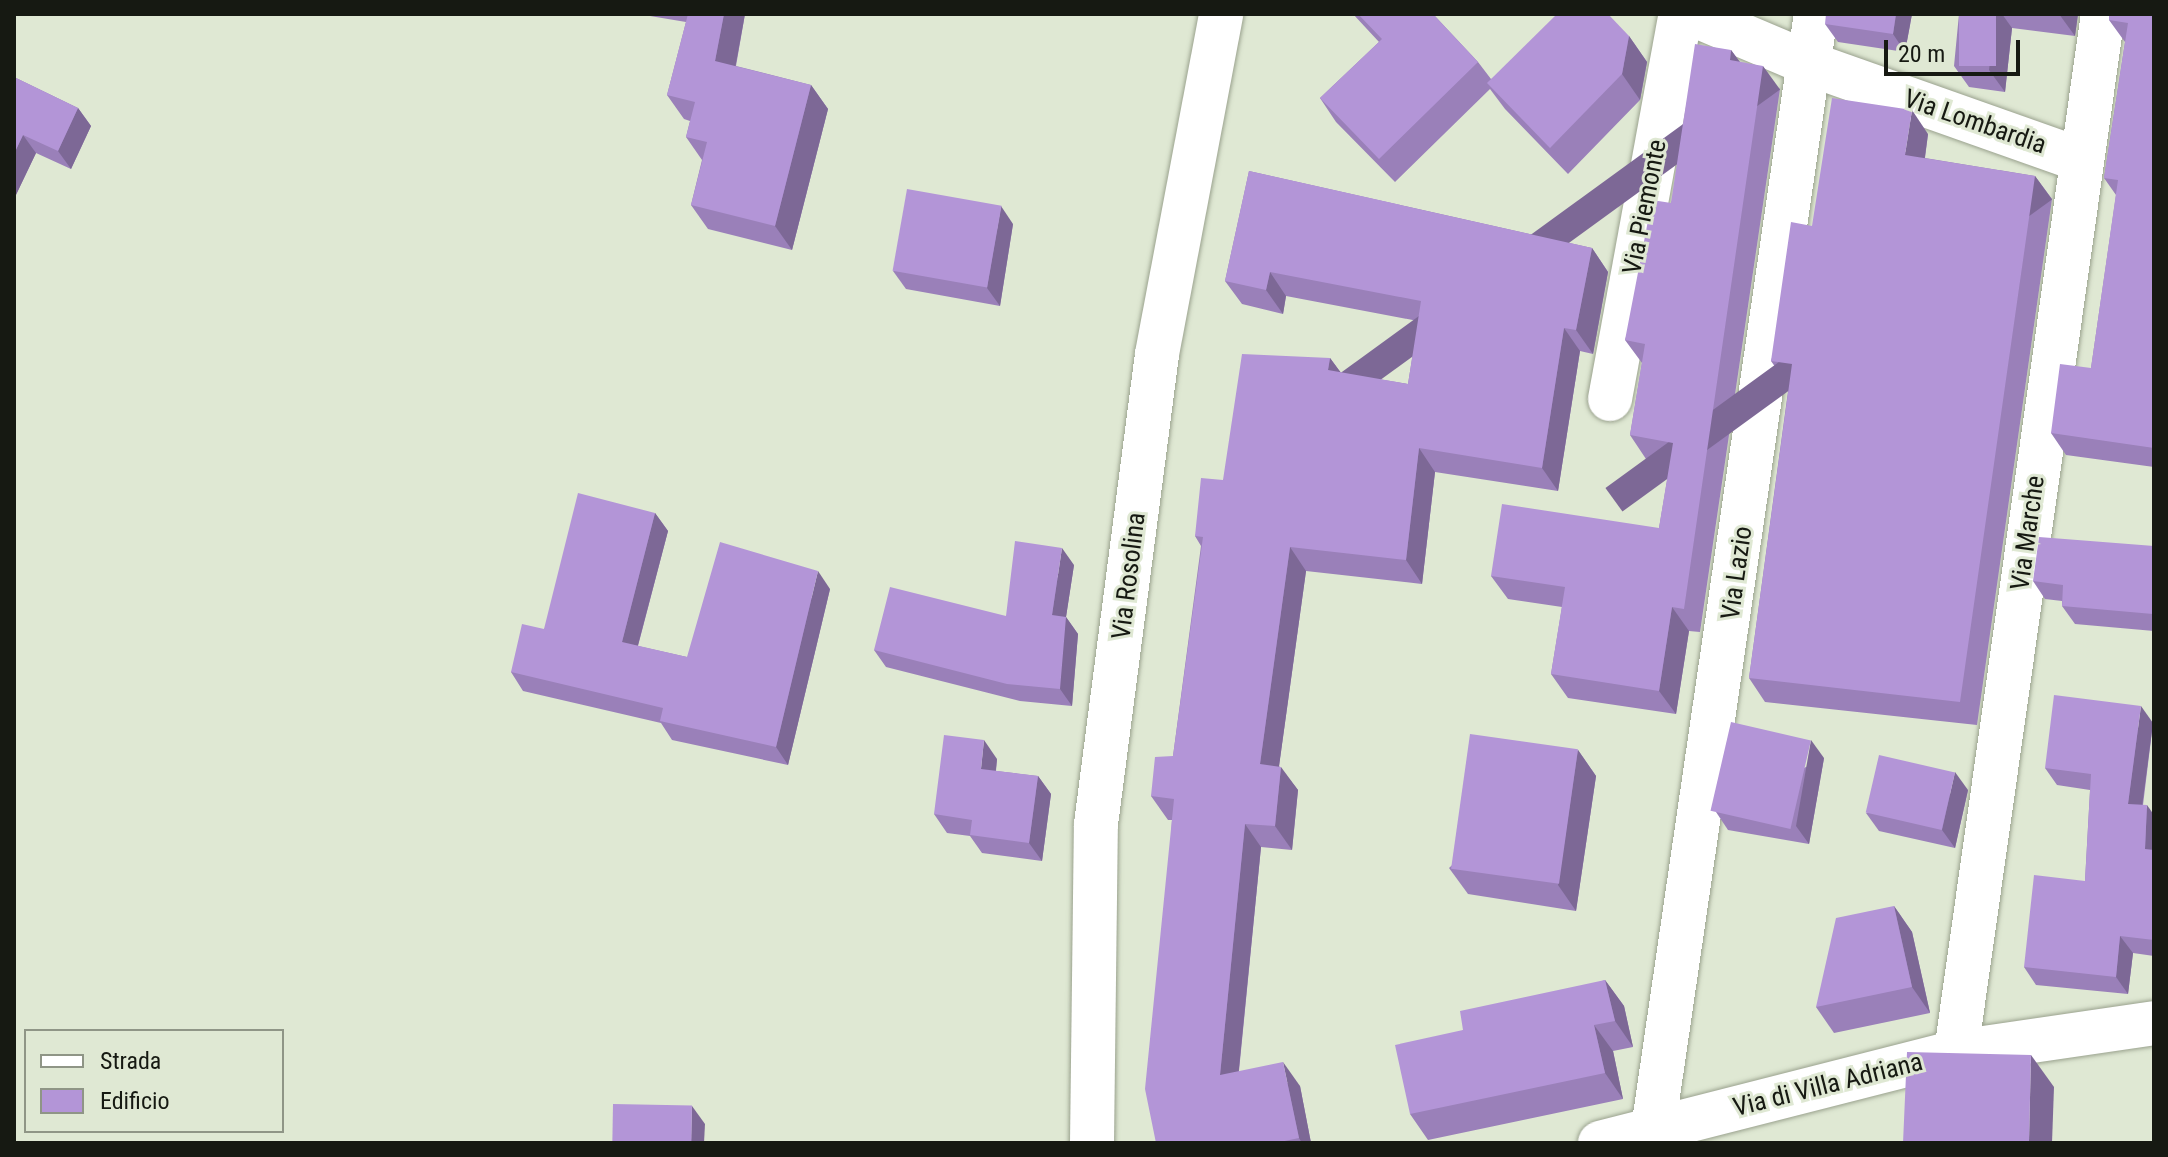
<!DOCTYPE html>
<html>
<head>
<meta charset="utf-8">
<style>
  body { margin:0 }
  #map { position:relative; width:2168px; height:1157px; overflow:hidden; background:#dfe8d3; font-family:"Roboto Condensed",sans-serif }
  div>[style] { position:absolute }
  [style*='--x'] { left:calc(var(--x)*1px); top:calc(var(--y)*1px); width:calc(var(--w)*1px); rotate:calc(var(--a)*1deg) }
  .roads { filter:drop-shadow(0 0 2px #9aa28e) drop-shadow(0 0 2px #9aa28e) }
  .minor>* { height:44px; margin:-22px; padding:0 22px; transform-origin:22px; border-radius:22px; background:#fff }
  .wall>* { inset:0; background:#9a80b9 }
  .shaded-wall>* { inset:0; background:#7d6896; transform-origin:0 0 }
  .building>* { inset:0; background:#b395d7; transform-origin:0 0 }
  span { translate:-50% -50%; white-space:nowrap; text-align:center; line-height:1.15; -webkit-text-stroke:6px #dfe8d3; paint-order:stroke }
  .street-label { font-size:26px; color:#161912 }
  .frame { position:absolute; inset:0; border:16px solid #161912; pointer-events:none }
  .legend { position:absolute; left:24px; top:1029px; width:260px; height:104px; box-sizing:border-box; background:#dfe8d3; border:2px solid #8f9586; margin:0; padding:10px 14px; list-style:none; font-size:24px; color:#161912 }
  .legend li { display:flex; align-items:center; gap:16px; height:40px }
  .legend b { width:40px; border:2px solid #8f9586 }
  .scale { position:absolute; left:1884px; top:40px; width:136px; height:36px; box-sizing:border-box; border:4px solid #161912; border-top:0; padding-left:10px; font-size:24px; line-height:28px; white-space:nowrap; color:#161912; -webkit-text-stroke:6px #dfe8d3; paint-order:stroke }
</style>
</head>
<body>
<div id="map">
  <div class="roads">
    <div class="minor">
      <i style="--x:1692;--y:14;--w:128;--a:23"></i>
      <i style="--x:1810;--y:64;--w:285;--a:19.5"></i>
      <i style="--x:1610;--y:399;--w:391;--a:-79.6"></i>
      <i style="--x:1956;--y:1052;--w:1048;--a:-81.94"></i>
      <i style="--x:1092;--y:1143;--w:319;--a:-89.3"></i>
      <i style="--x:1096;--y:824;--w:474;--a:-82.6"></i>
      <i style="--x:1157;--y:354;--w:346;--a:-79.3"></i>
      <i style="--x:1600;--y:1143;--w:367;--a:-14.3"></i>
      <i style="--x:1956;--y:1052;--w:200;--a:-8.3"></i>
      <i style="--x:1651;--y:1143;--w:1141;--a:-81.69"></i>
    </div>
  </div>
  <div class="wall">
    <i style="clip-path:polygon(649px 14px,745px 14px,736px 66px,811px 85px,828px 109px,792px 250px,708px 229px,691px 205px,702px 160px,686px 137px,690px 121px,684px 119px,667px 95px,686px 22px,650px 16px)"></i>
    <i style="clip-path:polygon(1353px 14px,1433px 14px,1478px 62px,1491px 79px,1629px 36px,1647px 62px,1640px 100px,1568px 174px,1505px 109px,1490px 89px,1395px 182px,1336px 122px,1320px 98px,1379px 42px)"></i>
    <i style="clip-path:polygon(1912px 14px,1905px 52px,1838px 42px,1825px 24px)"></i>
    <i style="clip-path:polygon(1959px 14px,2078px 14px,2075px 36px,2012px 28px,2005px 92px,1969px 87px,1954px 66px)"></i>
    <i style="clip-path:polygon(2154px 14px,2154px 467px,2066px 455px,2051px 433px,2091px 368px,2116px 195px,2104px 178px,2125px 42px,2109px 20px)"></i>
    <i style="clip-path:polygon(1731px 50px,1740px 62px,1780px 89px,1700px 632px,1689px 631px,1676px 714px,1568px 698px,1551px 674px,1562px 607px,1508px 599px,1491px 576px,1659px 528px,1670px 463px,1646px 459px,1630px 435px,1642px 363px,1625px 340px,1671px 203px)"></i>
    <i style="clip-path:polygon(14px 77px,78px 108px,91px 126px,71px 169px,36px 153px,14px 199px)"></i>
    <i style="clip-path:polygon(1928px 134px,1925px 158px,2035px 176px,2052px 199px,1977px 725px,1765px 702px,1749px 678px,1789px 384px,1787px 384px,1771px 361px,1812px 226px)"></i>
    <i style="clip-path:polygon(1249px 171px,1592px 248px,1608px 272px,1593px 354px,1580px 351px,1558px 491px,1435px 472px,1422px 584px,1306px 571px,1279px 766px,1298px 790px,1292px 850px,1261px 847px,1239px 1071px,1300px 1086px,1311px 1143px,1156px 1143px,1172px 820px,1168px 820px,1151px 796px,1173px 756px,1201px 546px,1195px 536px,1223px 480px,1330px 358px,1341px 373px,1408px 384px,1418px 321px,1286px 296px,1283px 314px,1242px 304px,1225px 281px)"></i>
    <i style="clip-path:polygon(1013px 224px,1000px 306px,906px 289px,893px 271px)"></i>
    <i style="clip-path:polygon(655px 513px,668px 531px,638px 646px,687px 657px,830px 589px,788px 765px,672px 740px,661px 723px,523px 691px,511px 672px,544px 629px)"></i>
    <i style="clip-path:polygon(2154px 546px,2154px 631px,2075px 624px,2062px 606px,2062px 601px,2045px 599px,2033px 581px)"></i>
    <i style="clip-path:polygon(1074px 565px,1066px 617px,1078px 634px,1072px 706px,1020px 701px,886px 667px,874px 650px,1006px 616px)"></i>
    <i style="clip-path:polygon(2153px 723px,2143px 805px,2154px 815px,2154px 956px,2133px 953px,2128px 994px,2036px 985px,2024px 967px,2085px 881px,2090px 790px,2057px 785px,2045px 768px)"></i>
    <i style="clip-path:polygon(1578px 750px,1596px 776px,1576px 911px,1468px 894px,1449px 868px)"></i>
    <i style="clip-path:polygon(1824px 758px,1809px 844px,1728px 830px,1716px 812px)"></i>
    <i style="clip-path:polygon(997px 759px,996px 771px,1038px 776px,1051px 794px,1042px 861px,982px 853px,970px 836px,947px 833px,934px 814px)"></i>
    <i style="clip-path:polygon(1968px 790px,1955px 848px,1879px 831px,1866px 813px)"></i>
    <i style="clip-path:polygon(1894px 906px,1912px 932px,1930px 1013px,1834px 1033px,1816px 1007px)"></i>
    <i style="clip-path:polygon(1605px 980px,1624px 1006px,1633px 1047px,1613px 1051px,1623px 1099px,1428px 1140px,1410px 1114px,1463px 1030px)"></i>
  </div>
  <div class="shaded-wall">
    <i style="clip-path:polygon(724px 14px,745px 14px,732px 85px,715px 61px)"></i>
    <i style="clip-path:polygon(1896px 14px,1912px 14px,1905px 52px,1893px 34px)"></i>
    <i style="clip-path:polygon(1996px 14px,2002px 14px,2012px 28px,2005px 92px,1989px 70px)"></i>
    <i style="clip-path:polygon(2059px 14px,2078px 14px,2075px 36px)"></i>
    <i style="clip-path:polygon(1629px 36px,1647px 62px,1640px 100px,1622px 74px)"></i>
    <i style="clip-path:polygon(1731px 50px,1748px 73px,1730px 60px)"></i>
    <i style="left:1763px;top:66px;width:29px;height:549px;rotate:54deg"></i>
    <i style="clip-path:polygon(811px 85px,828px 109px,792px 250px,775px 226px)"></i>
    <i style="clip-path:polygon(78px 108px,91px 126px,71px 169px,58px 151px)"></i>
    <i style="clip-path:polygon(1912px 110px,1928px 134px,1922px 178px,1905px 155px)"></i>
    <i style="clip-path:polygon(23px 135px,36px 153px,14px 199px,14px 154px)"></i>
    <i style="left:2035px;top:176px;width:29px;height:531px;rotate:54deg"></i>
    <i style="clip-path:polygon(1001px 206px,1013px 224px,1000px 306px,987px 288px)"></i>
    <i style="clip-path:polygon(1592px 248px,1608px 272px,1593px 354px,1576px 330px)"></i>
    <i style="clip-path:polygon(1270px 272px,1286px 296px,1283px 314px,1266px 290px)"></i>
    <i style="clip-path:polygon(1564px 328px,1580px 351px,1558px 491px,1542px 468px)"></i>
    <i style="clip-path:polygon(1330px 358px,1347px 381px,1328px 370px)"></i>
    <i style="clip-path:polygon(1419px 448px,1435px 472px,1422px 584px,1406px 560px)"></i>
    <i style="clip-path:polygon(655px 513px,668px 531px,634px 660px,622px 642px)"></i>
    <i style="clip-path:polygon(1290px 547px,1306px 571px,1276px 788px,1260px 764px)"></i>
    <i style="clip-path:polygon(1062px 548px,1074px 565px,1066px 617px,1078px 634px,1072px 706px,1060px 689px,1052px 615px)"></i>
    <i style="clip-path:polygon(818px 571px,830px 589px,788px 765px,776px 747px)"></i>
    <i style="clip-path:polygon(1672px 607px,1689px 631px,1676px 714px,1659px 691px)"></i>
    <i style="clip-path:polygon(2141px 706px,2153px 723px,2140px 822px,2128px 804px)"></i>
    <i style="clip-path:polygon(984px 740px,997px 759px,994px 787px,981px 769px)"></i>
    <i style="clip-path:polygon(1811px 740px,1824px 758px,1809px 844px,1796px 826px)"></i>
    <i style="clip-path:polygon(1578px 750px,1596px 776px,1576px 911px,1558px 885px)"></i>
    <i style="clip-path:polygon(1281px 767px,1298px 790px,1292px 850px,1275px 826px)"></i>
    <i style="clip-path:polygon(1955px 772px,1968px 790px,1955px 848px,1942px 830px)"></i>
    <i style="clip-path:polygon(1038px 776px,1051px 794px,1042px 861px,1029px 843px)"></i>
    <i style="clip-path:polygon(2147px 805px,2154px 815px,2154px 861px,2145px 849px)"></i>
    <i style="clip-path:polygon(1245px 824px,1261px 847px,1236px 1098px,1220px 1075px)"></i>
    <i style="clip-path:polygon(1894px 906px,1912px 932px,1930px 1013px,1912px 987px)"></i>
    <i style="clip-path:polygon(2120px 936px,2133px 953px,2128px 994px,2116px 977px)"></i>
    <i style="clip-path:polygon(1605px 980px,1624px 1006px,1633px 1047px,1615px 1021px)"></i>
    <i style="clip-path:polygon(1594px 1025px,1613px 1051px,1623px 1099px,1605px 1073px)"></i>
    <i style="clip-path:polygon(2031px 1055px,2054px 1087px,2052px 1143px,2029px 1141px)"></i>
    <i style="clip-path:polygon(1283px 1062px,1300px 1086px,1311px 1143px,1302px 1143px,1299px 1138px)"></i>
    <i style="clip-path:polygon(692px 1106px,705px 1124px,704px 1143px,691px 1143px)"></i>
  </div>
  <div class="building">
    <i style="clip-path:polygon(688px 14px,724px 14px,715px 61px,811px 85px,775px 226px,691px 205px,707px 142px,686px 137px,695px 102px,667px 95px)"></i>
    <i style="clip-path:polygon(1358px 14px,1433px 14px,1478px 62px,1379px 159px,1320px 98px,1382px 39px)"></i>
    <i style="clip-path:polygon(1557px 14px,1608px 14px,1629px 36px,1622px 74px,1550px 148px,1487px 83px)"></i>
    <i style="clip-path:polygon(1826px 14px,1896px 14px,1893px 34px,1825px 24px)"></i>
    <i style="left:1959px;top:14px;width:37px;height:52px"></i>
    <i style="clip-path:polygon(2109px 14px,2154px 14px,2154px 448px,2051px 433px,2060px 364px,2091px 368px,2118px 180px,2104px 178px,2128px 23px,2109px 20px)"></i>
    <i style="clip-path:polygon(1695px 44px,1731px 50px,1730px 60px,1763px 66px,1684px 609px,1672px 607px,1659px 691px,1551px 674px,1565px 587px,1491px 576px,1502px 504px,1659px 528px,1673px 443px,1630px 435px,1645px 344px,1625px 340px,1652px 200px,1671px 203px)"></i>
    <i style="clip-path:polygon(14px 77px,78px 108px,58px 151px,23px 135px,14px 154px)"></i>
    <i style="clip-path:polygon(1832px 98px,1912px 110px,1905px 155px,2035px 176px,1960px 702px,1749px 678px,1792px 364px,1771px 361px,1791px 222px,1812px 226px)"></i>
    <i style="clip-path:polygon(1249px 171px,1592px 248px,1576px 330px,1564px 328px,1542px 468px,1419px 448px,1406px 560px,1290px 547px,1260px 764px,1281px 767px,1275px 826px,1245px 824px,1220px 1075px,1283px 1062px,1299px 1138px,1275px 1143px,1156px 1143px,1145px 1089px,1174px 799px,1151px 796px,1155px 757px,1173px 756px,1203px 537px,1195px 536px,1201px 478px,1223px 480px,1242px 354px,1330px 358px,1328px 370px,1408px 384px,1421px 301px,1270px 272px,1266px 290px,1225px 281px)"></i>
    <i style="left:907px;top:189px;width:96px;height:83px;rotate:10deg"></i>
    <i style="clip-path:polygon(578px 493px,655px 513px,622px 642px,687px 657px,720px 542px,818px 571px,776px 747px,660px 721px,663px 708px,511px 672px,522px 624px,544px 629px)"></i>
    <i style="clip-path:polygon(2039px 537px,2154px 546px,2153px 614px,2062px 606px,2063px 585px,2033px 581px)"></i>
    <i style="clip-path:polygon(1015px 541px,1062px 548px,1052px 615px,1066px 617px,1060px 689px,1007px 684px,874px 650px,890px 587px,1006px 616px)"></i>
    <i style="clip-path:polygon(2054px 695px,2141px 706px,2128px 804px,2147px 805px,2145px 849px,2154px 850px,2154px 940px,2120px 936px,2116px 977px,2024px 967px,2034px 875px,2085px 881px,2091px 774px,2045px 768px)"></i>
    <i style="left:1731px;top:722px;width:82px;height:91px;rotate:13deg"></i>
    <i style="left:1470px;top:734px;width:109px;height:136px;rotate:8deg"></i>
    <i style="clip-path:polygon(944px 735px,984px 740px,981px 769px,1038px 776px,1029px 843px,970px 835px,972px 820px,934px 814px)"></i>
    <i style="left:1879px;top:755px;width:78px;height:59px;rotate:13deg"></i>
    <i style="clip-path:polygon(1894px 906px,1912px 987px,1816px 1007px,1836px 918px)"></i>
    <i style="clip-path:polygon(1605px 980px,1615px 1021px,1594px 1025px,1605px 1073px,1410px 1114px,1395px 1045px,1463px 1030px,1460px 1011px)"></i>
    <i style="clip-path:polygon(1907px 1052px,2031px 1055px,2029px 1141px,2065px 1143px,1903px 1143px)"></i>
    <i style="left:613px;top:1104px;width:79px;height:39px;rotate:1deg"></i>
  </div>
  <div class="street-label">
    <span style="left:1975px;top:122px;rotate:19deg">Via Lombardia</span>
    <span style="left:1645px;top:207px;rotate:-79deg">Via Piemonte</span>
    <span style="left:2028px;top:533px;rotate:-82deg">Via Marche</span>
    <span style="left:1737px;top:573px;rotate:-82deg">Via Lazio</span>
    <span style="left:1129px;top:576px;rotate:-83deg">Via Rosolina</span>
    <span style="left:1828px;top:1085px;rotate:-14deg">Via di Villa Adriana</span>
  </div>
  <div class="frame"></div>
  <ul class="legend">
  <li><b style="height:10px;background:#fff"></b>Strada</li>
  <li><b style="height:22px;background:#b395d7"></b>Edificio</li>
  </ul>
  <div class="scale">20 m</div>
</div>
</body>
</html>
